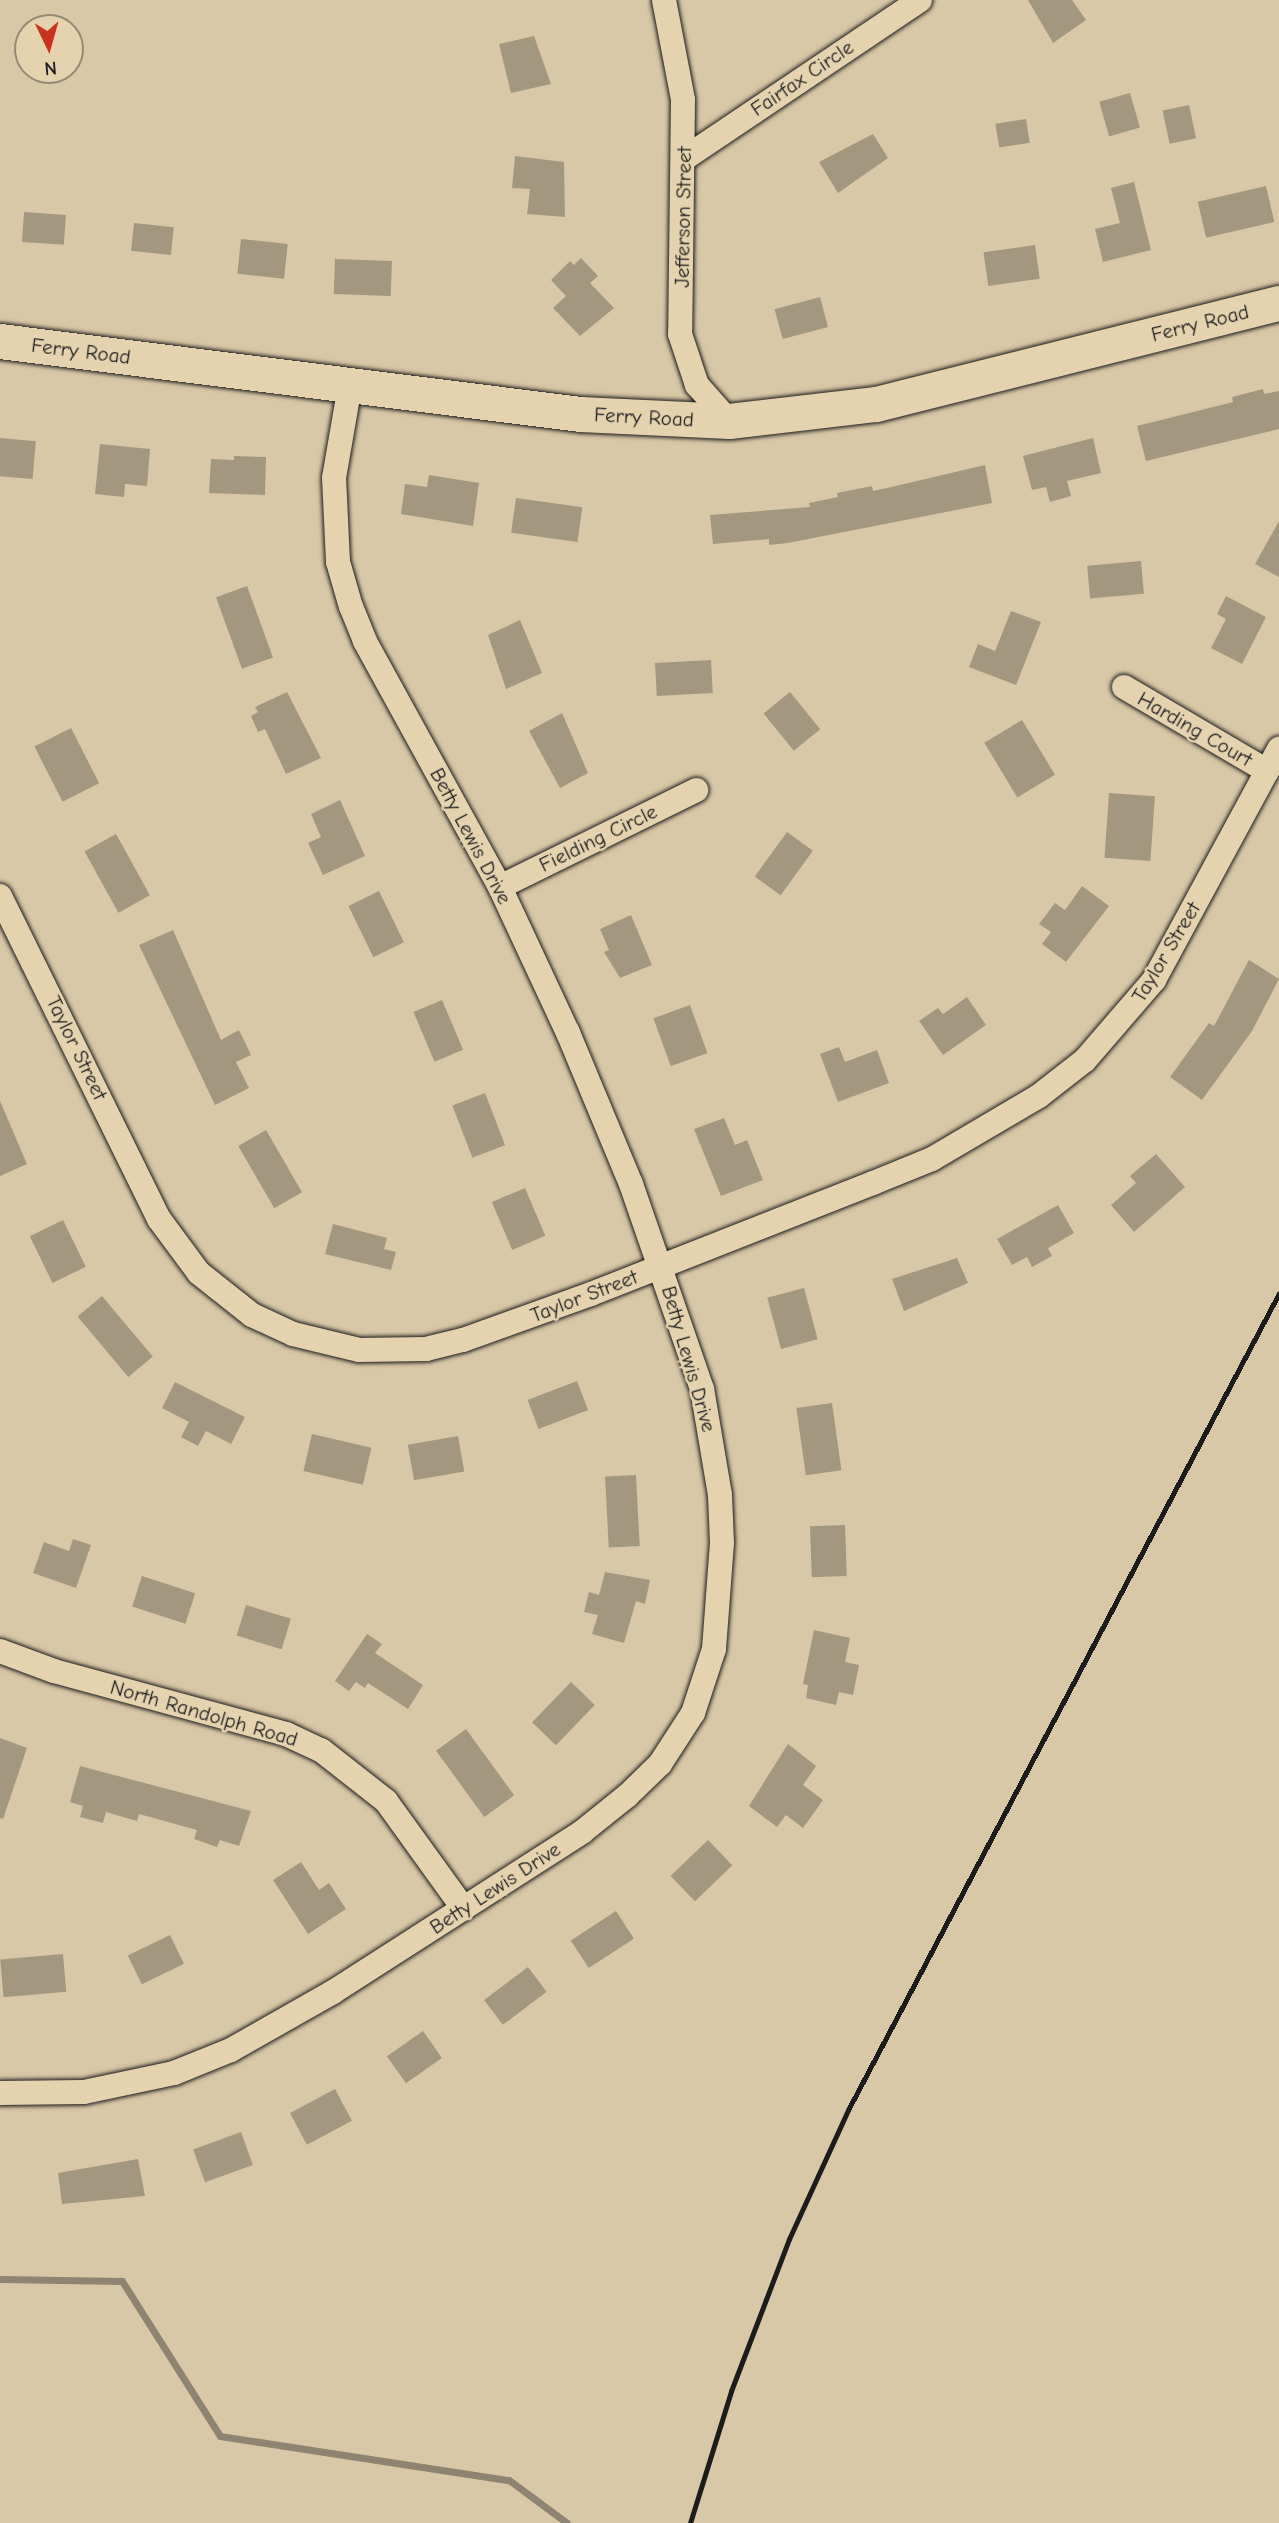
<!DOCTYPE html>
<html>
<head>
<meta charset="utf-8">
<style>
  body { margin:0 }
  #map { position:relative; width:1279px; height:2523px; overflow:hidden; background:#d9c8a7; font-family:"Comic Neue",sans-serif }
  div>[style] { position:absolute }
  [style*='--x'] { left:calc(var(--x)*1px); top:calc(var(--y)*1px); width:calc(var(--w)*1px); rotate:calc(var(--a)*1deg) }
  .stream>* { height:7px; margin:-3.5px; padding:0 3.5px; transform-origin:3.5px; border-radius:3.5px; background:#8e8471 }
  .building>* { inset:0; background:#a49780; transform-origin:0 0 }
  .roads { filter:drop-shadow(0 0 2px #1c1c1c) drop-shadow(0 0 2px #1c1c1c) }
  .street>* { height:24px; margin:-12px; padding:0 12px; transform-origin:12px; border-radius:12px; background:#e5d3b0 }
  .secondary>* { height:35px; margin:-17.5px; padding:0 17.5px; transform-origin:17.5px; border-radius:17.5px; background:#e5d3b0 }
  .rail>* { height:5px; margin:-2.5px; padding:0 2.5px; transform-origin:2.5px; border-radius:2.5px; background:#1c1c1c }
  span { translate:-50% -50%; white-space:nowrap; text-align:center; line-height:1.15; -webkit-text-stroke:5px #e5d3b0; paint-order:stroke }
  .street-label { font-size:21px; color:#1c1c1c }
  .north { position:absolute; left:14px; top:14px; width:70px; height:70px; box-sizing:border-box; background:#e5d3b0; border:2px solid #958a75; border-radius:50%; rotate:175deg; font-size:19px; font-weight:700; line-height:28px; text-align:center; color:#1c1c1c }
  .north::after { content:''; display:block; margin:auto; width:24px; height:32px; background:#c8321e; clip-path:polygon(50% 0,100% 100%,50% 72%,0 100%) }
</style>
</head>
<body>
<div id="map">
  <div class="stream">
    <i style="--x:0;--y:2279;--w:122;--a:0.9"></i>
    <i style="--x:122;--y:2281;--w:183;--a:57.7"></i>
    <i style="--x:220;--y:2436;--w:292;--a:8.7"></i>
    <i style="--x:509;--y:2480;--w:72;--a:36.6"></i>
  </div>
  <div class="building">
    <i style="clip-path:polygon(1028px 0,1072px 0,1086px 20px,1053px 43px)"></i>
    <i style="clip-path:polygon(534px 36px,551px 84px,511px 93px,499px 44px)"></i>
    <i style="left:1130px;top:93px;width:36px;height:32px;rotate:74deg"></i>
    <i style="left:1189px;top:105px;width:34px;height:27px;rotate:78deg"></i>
    <i style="left:1026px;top:119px;width:24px;height:31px;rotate:81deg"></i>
    <i style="clip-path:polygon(873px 134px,888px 158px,838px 193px,819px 162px)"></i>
    <i style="clip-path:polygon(515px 156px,564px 162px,565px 217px,527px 214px,530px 189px,512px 188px)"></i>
    <i style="clip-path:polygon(1134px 182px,1151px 250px,1103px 262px,1095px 229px,1120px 223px,1111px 188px)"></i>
    <i style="left:1266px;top:186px;width:37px;height:70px;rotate:77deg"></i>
    <i style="left:24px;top:212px;width:42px;height:30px;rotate:4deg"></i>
    <i style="left:134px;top:223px;width:40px;height:28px;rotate:6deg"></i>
    <i style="left:241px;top:239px;width:47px;height:35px;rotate:6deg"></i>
    <i style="left:1035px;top:245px;width:34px;height:52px;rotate:82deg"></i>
    <i style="clip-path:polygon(581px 258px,598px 276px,590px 283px,614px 308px,580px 336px,553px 308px,566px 296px,551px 280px,570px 261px,574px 265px)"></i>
    <i style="left:335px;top:259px;width:57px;height:35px;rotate:2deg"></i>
    <i style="left:820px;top:297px;width:31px;height:47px;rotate:75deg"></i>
    <i style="clip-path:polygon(1263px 389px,1264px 394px,1279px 391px,1279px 429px,1146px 461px,1137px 426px,1233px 402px,1232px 397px)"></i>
    <i style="left:0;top:438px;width:36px;height:38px;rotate:5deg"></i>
    <i style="clip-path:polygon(1093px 438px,1101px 473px,1067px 481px,1071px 496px,1050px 502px,1046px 487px,1032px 490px,1023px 456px)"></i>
    <i style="clip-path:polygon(100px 444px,150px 449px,147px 486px,125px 484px,124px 497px,95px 494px)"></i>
    <i style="clip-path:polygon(234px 456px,266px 457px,265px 495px,209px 493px,211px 459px,234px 460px)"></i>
    <i style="clip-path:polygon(985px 465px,992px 503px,788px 543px,769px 545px,769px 539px,713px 544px,710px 515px,810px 507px,809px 503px,838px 497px,837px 493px,872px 486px,873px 491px,887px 488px)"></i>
    <i style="clip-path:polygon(429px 475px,479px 483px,473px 526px,401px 514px,405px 484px,427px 487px)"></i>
    <i style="left:516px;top:498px;width:67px;height:35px;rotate:8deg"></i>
    <i style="clip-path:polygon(1279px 521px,1279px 577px,1255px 564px)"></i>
    <i style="left:1141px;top:561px;width:33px;height:54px;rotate:85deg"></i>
    <i style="left:247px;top:586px;width:76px;height:33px;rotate:70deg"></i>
    <i style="clip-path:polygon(1226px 596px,1266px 617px,1242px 664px,1211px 648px,1226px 619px,1217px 614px)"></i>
    <i style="clip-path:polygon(1011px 611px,1041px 622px,1016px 685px,969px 667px,978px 644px,995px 651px)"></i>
    <i style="clip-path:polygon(520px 620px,542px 673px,506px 689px,488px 635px)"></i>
    <i style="left:711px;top:660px;width:33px;height:56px;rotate:87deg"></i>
    <i style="clip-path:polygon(287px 692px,321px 758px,286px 774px,265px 729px,258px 732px,251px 716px,258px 712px,255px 707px)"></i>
    <i style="left:790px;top:692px;width:48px;height:34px;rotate:51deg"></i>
    <i style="clip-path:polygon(562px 713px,588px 773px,560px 788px,529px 731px)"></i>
    <i style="left:1022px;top:720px;width:64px;height:44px;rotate:59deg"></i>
    <i style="left:71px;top:728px;width:62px;height:41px;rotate:63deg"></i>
    <i style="left:1109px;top:793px;width:46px;height:65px;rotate:4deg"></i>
    <i style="clip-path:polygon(340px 800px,365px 856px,323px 875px,308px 843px,321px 837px,311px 814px)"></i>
    <i style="left:787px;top:832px;width:32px;height:55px;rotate:36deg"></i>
    <i style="left:116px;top:834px;width:70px;height:36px;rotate:61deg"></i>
    <i style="clip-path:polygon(1082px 886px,1109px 906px,1066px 962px,1042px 944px,1051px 932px,1039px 924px,1055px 903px,1065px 910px)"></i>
    <i style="left:379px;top:891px;width:57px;height:34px;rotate:64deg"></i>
    <i style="clip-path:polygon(631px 915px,652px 965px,620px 978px,604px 952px,609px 950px,600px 929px)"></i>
    <i style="clip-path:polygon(173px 930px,221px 1040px,239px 1030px,251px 1055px,236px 1062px,249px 1088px,215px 1105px,139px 945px)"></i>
    <i style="clip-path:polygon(1249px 960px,1279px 979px,1252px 1031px,1202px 1100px,1170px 1077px,1209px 1023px,1214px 1026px)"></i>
    <i style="clip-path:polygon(967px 997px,986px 1025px,943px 1055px,919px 1021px,938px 1008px,943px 1014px)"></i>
    <i style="left:442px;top:1000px;width:54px;height:31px;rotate:67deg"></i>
    <i style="left:690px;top:1005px;width:51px;height:39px;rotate:70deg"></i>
    <i style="clip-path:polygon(839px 1047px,845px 1062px,877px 1050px,889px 1083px,838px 1102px,820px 1054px)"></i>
    <i style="left:485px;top:1093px;width:56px;height:35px;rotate:69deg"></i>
    <i style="clip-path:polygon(0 1101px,27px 1164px,0 1176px)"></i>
    <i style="clip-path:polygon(724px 1118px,735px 1145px,747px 1140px,763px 1180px,721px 1196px,694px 1129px)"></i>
    <i style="left:266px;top:1130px;width:72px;height:32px;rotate:60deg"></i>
    <i style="clip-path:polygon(1156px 1154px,1185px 1187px,1134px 1232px,1111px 1205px,1136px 1183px,1130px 1176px)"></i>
    <i style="left:525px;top:1188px;width:52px;height:36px;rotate:67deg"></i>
    <i style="clip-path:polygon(1058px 1205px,1074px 1233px,1048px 1248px,1052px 1256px,1032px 1267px,1027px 1257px,1012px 1265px,997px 1239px)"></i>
    <i style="left:63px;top:1220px;width:52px;height:37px;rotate:64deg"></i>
    <i style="clip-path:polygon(333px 1224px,387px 1238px,384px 1249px,396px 1252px,391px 1270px,325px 1254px)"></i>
    <i style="clip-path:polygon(957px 1258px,968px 1283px,904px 1311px,892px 1279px)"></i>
    <i style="left:804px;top:1288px;width:53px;height:38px;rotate:75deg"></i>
    <i style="left:102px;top:1296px;width:79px;height:32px;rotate:50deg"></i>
    <i style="left:577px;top:1381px;width:31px;height:53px;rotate:69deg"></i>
    <i style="clip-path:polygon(175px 1382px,245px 1417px,231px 1444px,206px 1431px,198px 1446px,181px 1437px,189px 1422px,162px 1408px)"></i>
    <i style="left:832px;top:1403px;width:68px;height:36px;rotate:82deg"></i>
    <i style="left:312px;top:1434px;width:61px;height:38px;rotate:13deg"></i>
    <i style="left:458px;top:1436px;width:36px;height:51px;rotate:80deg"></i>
    <i style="left:636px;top:1475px;width:71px;height:31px;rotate:87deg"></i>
    <i style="left:845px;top:1525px;width:51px;height:35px;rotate:88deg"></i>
    <i style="clip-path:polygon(73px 1539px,91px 1545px,76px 1588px,33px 1573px,44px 1542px,69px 1551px)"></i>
    <i style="clip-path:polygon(605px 1572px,650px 1580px,645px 1604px,636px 1601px,624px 1643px,592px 1634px,598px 1615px,584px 1612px,589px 1592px,599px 1595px)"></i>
    <i style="left:142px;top:1576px;width:56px;height:32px;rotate:18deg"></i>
    <i style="left:246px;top:1605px;width:47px;height:32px;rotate:17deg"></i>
    <i style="clip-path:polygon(814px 1630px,850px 1638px,845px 1662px,859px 1665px,853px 1695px,839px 1692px,836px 1705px,806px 1698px,808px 1685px,803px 1684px)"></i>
    <i style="clip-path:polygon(367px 1634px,382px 1644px,375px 1653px,423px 1685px,408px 1709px,368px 1683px,365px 1688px,356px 1682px,349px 1691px,335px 1681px)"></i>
    <i style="left:571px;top:1682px;width:33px;height:56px;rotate:44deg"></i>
    <i style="left:466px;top:1729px;width:82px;height:37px;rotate:54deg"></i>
    <i style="clip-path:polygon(0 1738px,27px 1748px,3px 1819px,0 1818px)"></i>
    <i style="clip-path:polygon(788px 1744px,816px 1766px,803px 1785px,823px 1800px,803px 1828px,786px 1815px,777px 1827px,749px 1806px)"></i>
    <i style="clip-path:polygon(80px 1766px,251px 1811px,239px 1846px,220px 1840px,217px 1847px,194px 1839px,197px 1830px,139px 1814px,137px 1821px,106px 1812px,103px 1823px,80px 1817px,83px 1806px,70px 1802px)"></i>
    <i style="left:708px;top:1840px;width:35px;height:52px;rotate:46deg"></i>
    <i style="clip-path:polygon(301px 1862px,319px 1890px,329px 1883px,346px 1909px,308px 1934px,273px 1880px)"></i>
    <i style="left:616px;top:1911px;width:33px;height:54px;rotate:57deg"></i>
    <i style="left:170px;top:1935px;width:32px;height:47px;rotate:64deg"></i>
    <i style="left:63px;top:1954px;width:38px;height:63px;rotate:85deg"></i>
    <i style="left:528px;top:1967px;width:31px;height:55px;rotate:53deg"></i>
    <i style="left:423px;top:2031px;width:33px;height:44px;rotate:55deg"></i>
    <i style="left:335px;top:2089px;width:36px;height:51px;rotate:62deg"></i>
    <i style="left:241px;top:2132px;width:35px;height:51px;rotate:70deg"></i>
    <i style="clip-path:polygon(138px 2159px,145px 2196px,62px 2204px,58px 2173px)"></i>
  </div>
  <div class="roads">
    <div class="street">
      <i style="--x:664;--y:0;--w:102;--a:79.2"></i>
      <i style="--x:683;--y:100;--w:234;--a:90.7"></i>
      <i style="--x:680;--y:334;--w:54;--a:71.6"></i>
      <i style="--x:697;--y:385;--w:48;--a:48.4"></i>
      <i style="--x:685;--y:158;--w:283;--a:-33.9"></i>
      <i style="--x:1124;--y:687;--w:166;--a:30.4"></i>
      <i style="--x:500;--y:887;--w:219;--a:-26.3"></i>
      <i style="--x:0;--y:896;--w:360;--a:63.8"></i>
      <i style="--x:159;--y:1219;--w:67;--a:53.5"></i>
      <i style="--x:199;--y:1273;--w:68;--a:38.4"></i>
      <i style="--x:252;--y:1315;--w:45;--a:24.9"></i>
      <i style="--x:293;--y:1334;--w:68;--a:13.6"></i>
      <i style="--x:359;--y:1350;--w:67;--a:-0.9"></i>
      <i style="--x:426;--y:1349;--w:38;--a:-14"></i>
      <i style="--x:463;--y:1340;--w:136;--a:-19.8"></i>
      <i style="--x:591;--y:1294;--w:303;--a:-21.5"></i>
      <i style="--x:873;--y:1183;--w:64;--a:-22.1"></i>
      <i style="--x:932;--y:1159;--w:124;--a:-30.5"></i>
      <i style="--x:1039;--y:1096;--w:58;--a:-38"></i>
      <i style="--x:1085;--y:1060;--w:106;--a:-49.2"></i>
      <i style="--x:1154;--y:980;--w:263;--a:-61.6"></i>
      <i style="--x:0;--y:1651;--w:58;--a:20.3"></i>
      <i style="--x:54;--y:1671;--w:240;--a:15.2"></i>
      <i style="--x:286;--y:1734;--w:38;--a:25"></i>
      <i style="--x:321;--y:1750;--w:83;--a:38.1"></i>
      <i style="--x:386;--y:1801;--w:133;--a:54.2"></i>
      <i style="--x:0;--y:2093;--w:84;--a:-0.7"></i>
      <i style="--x:84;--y:2092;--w:92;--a:-11.9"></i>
      <i style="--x:174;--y:2073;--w:61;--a:-22"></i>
      <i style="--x:231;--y:2050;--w:117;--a:-29.6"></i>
      <i style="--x:333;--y:1992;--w:296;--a:-32.7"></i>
      <i style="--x:582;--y:1832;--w:58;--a:-38.7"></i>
      <i style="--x:627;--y:1796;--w:46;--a:-44.1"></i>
      <i style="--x:660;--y:1764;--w:61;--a:-57.1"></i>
      <i style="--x:693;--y:1713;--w:67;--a:-71.8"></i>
      <i style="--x:714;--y:1649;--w:106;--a:-85.7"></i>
      <i style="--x:722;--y:1543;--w:48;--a:-92.4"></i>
      <i style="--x:720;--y:1495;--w:108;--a:-99.6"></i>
      <i style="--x:702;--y:1389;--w:217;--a:-109.1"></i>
      <i style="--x:631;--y:1184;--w:164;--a:-112.6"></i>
      <i style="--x:568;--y:1033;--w:161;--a:-115"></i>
      <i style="--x:500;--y:887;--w:281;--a:-118.8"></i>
      <i style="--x:365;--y:641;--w:37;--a:-112"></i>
      <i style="--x:351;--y:607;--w:47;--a:-106.1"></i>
      <i style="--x:338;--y:562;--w:84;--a:-92.7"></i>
      <i style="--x:334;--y:478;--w:94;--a:-80.2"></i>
    </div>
    <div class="secondary">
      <i style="--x:0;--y:341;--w:585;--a:7.17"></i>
      <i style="--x:580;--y:414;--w:149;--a:2.7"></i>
      <i style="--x:729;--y:421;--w:148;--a:-6.6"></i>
      <i style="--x:876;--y:404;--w:415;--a:-14.1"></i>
    </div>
  </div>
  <div class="rail">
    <i style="--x:690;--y:2523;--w:138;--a:-72.7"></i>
    <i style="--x:731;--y:2391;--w:163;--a:-69.1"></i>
    <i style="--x:789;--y:2239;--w:144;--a:-65.4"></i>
    <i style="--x:849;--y:2108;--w:921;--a:-62.18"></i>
  </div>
  <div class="street-label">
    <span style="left:802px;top:78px;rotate:-34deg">Fairfax Circle</span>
    <span style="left:683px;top:217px;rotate:-89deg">Jefferson Street</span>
    <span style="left:1200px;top:323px;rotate:-14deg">Ferry Road</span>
    <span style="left:81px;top:351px;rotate:7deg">Ferry Road</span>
    <span style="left:644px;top:417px;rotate:3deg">Ferry Road</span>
    <span style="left:1195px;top:729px;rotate:30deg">Harding Court</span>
    <span style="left:471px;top:836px;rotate:62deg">Betty Lewis Drive</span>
    <span style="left:598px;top:838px;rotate:-26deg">Fielding Circle</span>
    <span style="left:1166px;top:952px;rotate:-59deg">Taylor Street</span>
    <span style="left:77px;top:1048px;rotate:64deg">Taylor Street</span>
    <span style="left:584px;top:1296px;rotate:-21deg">Taylor Street</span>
    <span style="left:689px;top:1359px;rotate:74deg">Betty Lewis Drive</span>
    <span style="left:204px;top:1713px;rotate:16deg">North Randolph Road</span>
    <span style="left:495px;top:1888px;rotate:-33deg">Betty Lewis Drive</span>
  </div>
  <div class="north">N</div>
</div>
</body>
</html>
